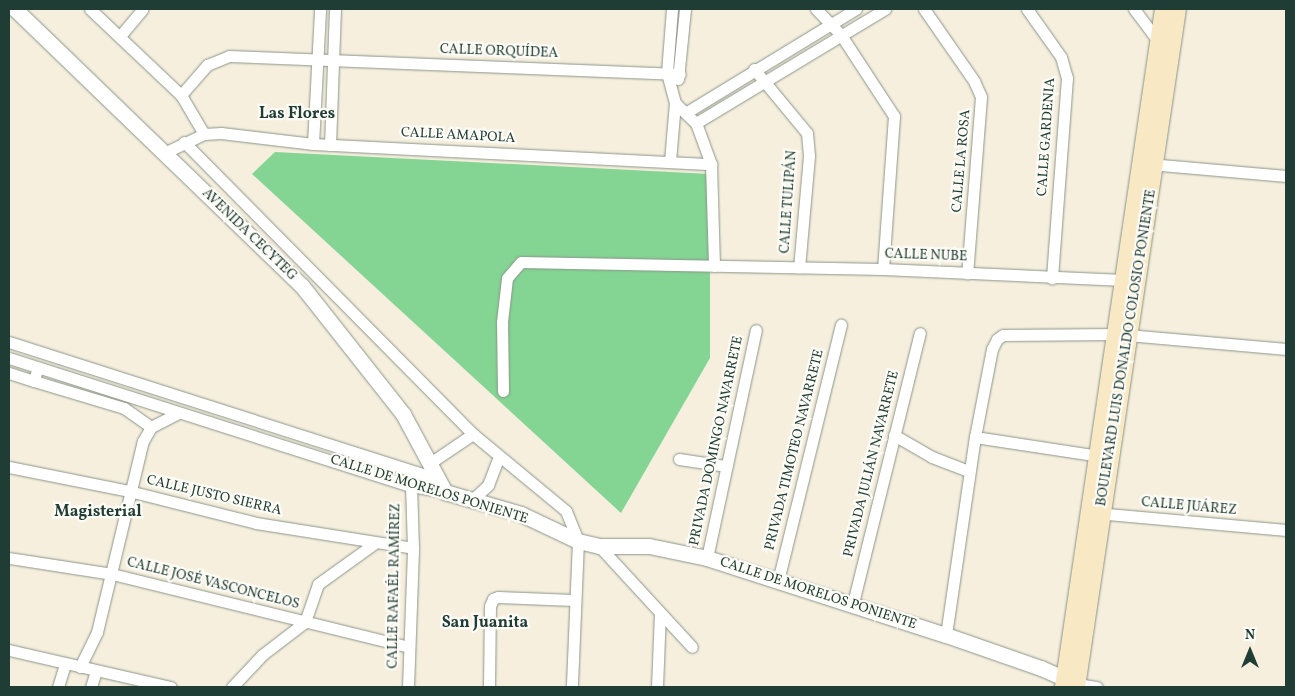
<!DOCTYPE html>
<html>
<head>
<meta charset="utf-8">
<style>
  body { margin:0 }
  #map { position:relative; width:1295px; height:696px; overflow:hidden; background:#f6efde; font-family:Vollkorn,serif }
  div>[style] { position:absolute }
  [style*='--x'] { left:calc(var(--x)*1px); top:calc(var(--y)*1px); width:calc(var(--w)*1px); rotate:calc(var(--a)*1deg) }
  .green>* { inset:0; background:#84d494 }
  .roads { filter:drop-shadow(0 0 1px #8a9689) drop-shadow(0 0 1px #8a9689) }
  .minor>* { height:11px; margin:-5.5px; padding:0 5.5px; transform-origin:5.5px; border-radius:5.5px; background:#fff }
  .tertiary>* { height:15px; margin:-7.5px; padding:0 7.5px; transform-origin:7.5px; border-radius:7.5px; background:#fff }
  .secondary>* { height:16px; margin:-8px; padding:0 8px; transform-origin:8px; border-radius:8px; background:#f8e8c3 }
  span { translate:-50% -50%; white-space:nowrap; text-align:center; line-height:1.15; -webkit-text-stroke:4.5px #fdfcf7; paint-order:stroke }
  .street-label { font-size:14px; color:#1f3d34 }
  .quarter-label { font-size:16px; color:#1f3d34; font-weight:700 }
  .frame { position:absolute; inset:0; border:10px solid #1f3d34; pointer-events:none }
  .north { position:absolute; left:1225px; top:626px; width:50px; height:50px; -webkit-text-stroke:4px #fdfcf7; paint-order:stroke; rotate:0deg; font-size:14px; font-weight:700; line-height:20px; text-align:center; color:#1f3d34 }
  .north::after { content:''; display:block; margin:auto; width:18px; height:22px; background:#1f3d34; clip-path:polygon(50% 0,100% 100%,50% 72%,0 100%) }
</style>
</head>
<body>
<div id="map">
  <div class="green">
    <i style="clip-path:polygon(275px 152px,710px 174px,710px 358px,621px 513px,252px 174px)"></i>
  </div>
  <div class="roads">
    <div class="minor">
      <i style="--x:90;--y:9;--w:125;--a:43.4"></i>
      <i style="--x:181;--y:95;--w:45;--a:59.5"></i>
      <i style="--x:672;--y:9;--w:64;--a:94.5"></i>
      <i style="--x:667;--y:73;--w:31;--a:75"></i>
      <i style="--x:675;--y:103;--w:29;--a:44"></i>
      <i style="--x:696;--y:123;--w:44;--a:69.9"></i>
      <i style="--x:711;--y:164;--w:102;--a:88.3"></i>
      <i style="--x:816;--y:9;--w:36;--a:46"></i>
      <i style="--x:841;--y:35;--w:97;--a:56.8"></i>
      <i style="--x:894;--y:116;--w:153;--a:94.1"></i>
      <i style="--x:924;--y:9;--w:88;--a:55.2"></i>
      <i style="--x:974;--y:81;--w:17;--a:66"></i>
      <i style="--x:981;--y:97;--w:177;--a:94.5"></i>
      <i style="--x:1027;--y:9;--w:59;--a:54.7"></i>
      <i style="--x:1061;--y:57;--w:22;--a:74"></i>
      <i style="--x:1067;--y:78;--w:201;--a:94.3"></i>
      <i style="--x:1134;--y:9;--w:40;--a:53"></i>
      <i style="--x:120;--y:36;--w:35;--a:-50"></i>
      <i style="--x:754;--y:69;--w:83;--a:50.4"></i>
      <i style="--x:807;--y:133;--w:23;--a:85"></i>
      <i style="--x:809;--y:156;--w:112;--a:95.1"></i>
      <i style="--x:678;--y:79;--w:70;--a:-84.3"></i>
      <i style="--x:181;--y:95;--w:40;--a:-49"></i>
      <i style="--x:207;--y:65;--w:24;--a:-22"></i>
      <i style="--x:229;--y:56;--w:451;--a:2.3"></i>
      <i style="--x:687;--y:112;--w:198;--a:-31.4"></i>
      <i style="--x:696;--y:123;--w:221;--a:-31.1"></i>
      <i style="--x:184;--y:142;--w:411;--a:45.3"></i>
      <i style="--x:473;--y:434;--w:121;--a:39.6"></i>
      <i style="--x:566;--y:511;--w:32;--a:68"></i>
      <i style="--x:578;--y:541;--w:146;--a:92.4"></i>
      <i style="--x:313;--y:144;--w:135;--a:-87"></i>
      <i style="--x:330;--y:145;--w:136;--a:-87.9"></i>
      <i style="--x:164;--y:153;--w:44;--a:-25.4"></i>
      <i style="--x:204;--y:134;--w:17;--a:-3"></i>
      <i style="--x:221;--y:133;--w:93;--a:6.8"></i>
      <i style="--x:313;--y:144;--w:399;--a:2.9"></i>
      <i style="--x:670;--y:161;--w:58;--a:-85.1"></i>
      <i style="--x:1149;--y:164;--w:138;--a:5"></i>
      <i style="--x:9;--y:342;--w:448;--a:17.7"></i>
      <i style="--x:9;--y:358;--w:422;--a:17.7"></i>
      <i style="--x:411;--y:486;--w:35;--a:10"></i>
      <i style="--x:9;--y:373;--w:26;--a:18"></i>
      <i style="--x:34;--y:381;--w:8;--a:-76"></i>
      <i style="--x:34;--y:381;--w:94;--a:16.7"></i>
      <i style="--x:124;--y:408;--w:33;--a:35"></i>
      <i style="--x:503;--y:391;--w:69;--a:-90.8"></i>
      <i style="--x:502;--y:322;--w:44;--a:-83.5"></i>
      <i style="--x:507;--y:278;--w:21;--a:-49"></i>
      <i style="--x:521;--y:262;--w:362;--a:1.1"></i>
      <i style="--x:883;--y:269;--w:246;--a:2.6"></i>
      <i style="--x:894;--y:435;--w:44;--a:30.1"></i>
      <i style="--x:932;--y:457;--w:40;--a:21"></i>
      <i style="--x:975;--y:437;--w:125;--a:8.7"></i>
      <i style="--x:679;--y:459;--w:48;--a:8.5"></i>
      <i style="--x:430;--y:463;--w:52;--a:-34"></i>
      <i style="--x:9;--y:467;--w:122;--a:11.3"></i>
      <i style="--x:129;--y:491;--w:131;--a:14.1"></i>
      <i style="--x:256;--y:523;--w:159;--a:9"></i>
      <i style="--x:472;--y:500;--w:22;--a:-43"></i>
      <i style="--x:488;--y:485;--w:30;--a:-69"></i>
      <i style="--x:1096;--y:513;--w:191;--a:5.1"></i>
      <i style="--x:599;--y:546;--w:137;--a:47.4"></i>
      <i style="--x:9;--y:558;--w:104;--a:8.8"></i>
      <i style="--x:112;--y:574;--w:306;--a:13.8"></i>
      <i style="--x:707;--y:558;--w:233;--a:-77.9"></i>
      <i style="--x:778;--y:581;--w:264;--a:-76.2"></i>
      <i style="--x:853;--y:603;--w:278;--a:-76.1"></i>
      <i style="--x:946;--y:635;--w:200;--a:-81.7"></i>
      <i style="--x:975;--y:437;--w:90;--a:-79.1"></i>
      <i style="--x:992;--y:349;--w:11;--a:-63"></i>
      <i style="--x:997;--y:339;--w:7;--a:-34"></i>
      <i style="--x:1003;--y:335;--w:113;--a:-0.5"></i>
      <i style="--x:1116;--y:334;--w:171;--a:5"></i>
      <i style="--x:9;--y:650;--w:166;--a:12.9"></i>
      <i style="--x:80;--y:667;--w:39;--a:-64"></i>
      <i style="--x:97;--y:632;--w:196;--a:-76.5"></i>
      <i style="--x:143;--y:441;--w:16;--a:-60"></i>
      <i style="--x:151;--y:427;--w:31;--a:-27"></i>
      <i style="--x:1078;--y:684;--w:19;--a:9"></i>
      <i style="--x:58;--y:687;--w:24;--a:-73"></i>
      <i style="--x:91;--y:687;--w:17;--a:-73"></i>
      <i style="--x:232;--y:687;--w:44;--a:-46.8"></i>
      <i style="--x:262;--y:655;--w:54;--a:-37.5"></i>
      <i style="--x:305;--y:622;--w:40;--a:-71.1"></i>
      <i style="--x:318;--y:584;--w:70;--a:-35.7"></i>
      <i style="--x:408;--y:687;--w:139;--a:-87.9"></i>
      <i style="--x:413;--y:548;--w:62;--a:-91.8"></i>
      <i style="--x:489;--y:687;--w:81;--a:-89.3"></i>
      <i style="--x:490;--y:606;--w:8;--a:-67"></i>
      <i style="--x:493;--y:599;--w:5;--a:-22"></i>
      <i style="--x:498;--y:597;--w:75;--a:2.3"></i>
      <i style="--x:657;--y:687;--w:74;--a:-87.7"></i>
    </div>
    <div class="tertiary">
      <i style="--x:15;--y:9;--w:399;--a:44"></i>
      <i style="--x:302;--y:286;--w:163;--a:51.7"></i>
      <i style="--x:403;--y:414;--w:89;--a:61.7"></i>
      <i style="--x:445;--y:492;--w:79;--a:16.1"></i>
      <i style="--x:521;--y:514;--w:63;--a:25.3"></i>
      <i style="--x:578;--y:541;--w:22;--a:13"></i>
      <i style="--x:599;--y:546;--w:50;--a:0"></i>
      <i style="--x:649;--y:546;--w:59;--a:11.7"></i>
      <i style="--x:707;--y:558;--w:251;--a:17.9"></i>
      <i style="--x:946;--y:635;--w:101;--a:19.2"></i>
      <i style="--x:1041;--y:668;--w:36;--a:24"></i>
    </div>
    <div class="secondary">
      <i style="--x:1063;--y:687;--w:685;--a:-81.61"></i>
      <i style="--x:1077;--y:687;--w:685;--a:-81.53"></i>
    </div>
  </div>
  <div class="street-label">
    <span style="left:499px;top:52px;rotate:2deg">CALLE ORQUÍDEA</span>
    <span style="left:458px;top:136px;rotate:3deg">CALLE AMAPOLA</span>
    <span style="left:1047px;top:137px;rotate:-86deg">CALLE GARDENIA</span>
    <span style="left:962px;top:161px;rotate:-85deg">CALLE LA ROSA</span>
    <span style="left:789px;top:202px;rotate:-86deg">CALLE TULIPÁN</span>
    <span style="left:249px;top:235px;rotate:44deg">AVENIDA CECYTEG</span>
    <span style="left:926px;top:256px;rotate:2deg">CALLE NUBE</span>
    <span style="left:1127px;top:348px;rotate:-81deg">BOULEVARD LUIS DONALDO COLOSIO PONIENTE</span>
    <span style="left:717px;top:441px;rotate:-78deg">PRIVADA DOMINGO NAVARRETE</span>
    <span style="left:795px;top:450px;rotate:-76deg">PRIVADA TIMOTEO NAVARRETE</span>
    <span style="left:872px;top:464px;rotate:-76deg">PRIVADA JULIÁN NAVARRETE</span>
    <span style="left:429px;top:490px;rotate:17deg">CALLE DE MORELOS PONIENTE</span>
    <span style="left:214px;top:496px;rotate:13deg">CALLE JUSTO SIERRA</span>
    <span style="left:1189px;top:507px;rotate:5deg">CALLE JUÁREZ</span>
    <span style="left:213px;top:584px;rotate:14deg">CALLE JOSÉ VASCONCELOS</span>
    <span style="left:395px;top:586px;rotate:-89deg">CALLE RAFAÉL RAMÍREZ</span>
    <span style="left:818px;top:594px;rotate:18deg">CALLE DE MORELOS PONIENTE</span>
  </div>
  <div class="quarter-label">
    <span style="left:297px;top:114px">Las Flores</span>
    <span style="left:98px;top:512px">Magisterial</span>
    <span style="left:485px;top:623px">San Juanita</span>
  </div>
  <div class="frame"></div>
  <div class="north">N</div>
</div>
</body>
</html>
